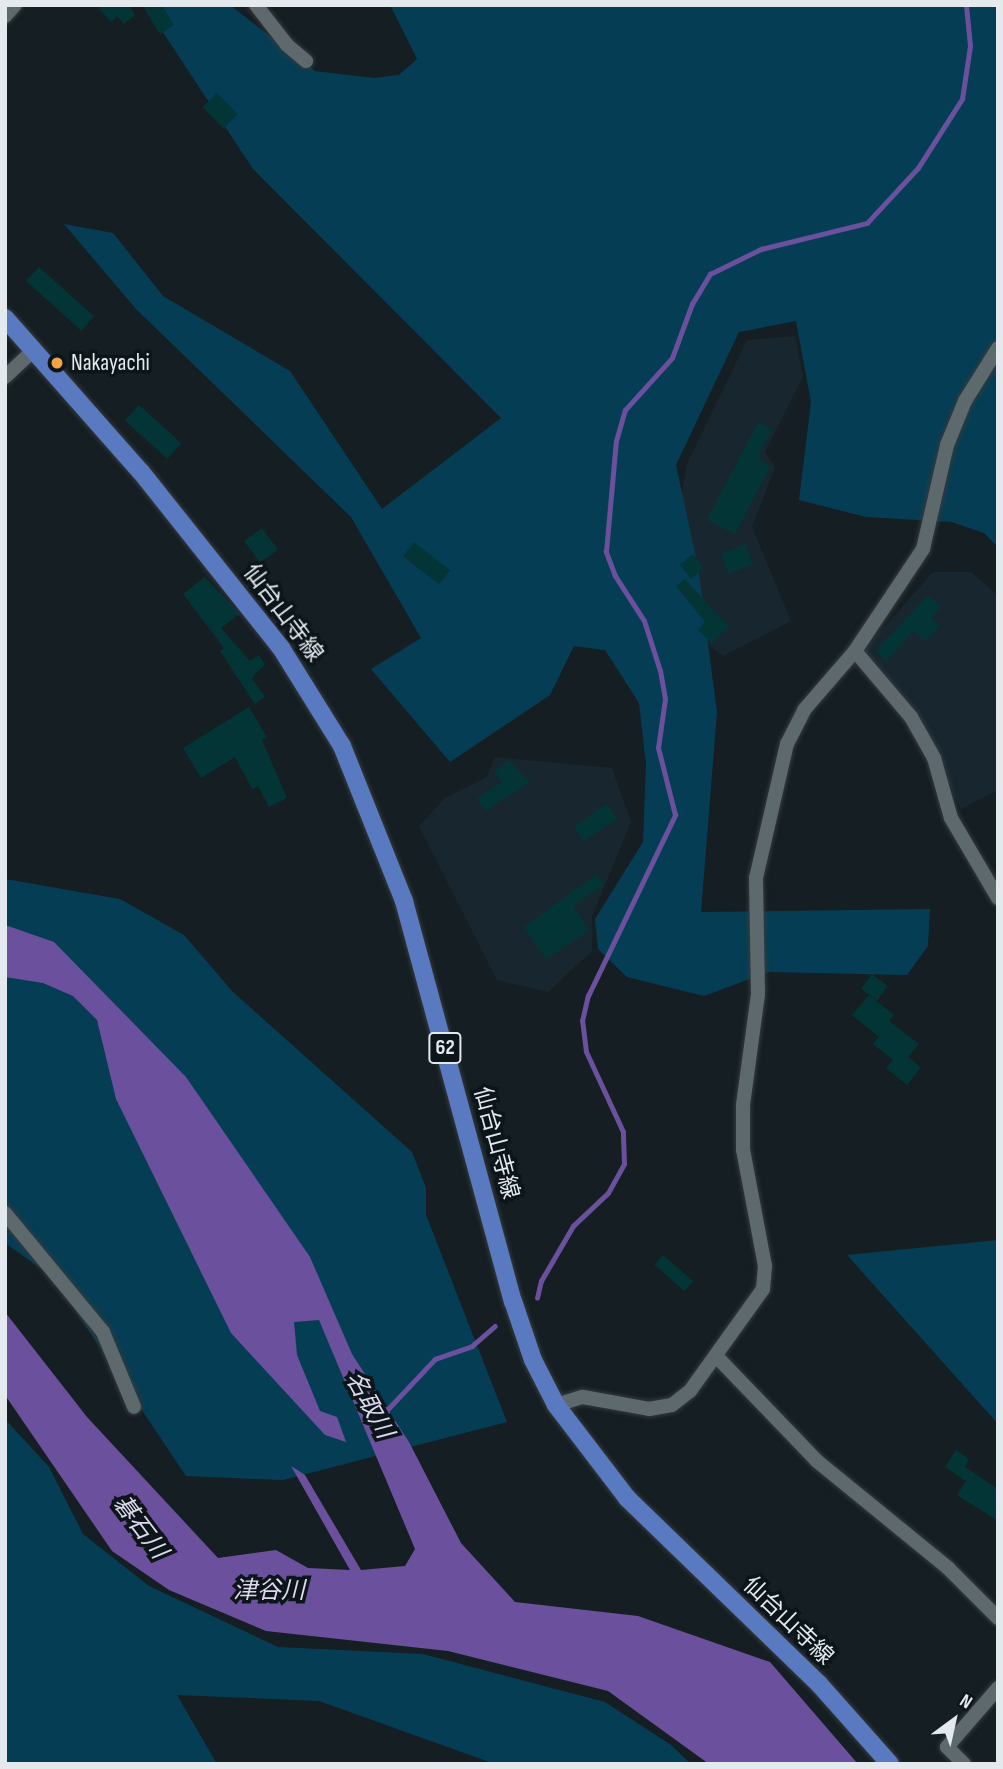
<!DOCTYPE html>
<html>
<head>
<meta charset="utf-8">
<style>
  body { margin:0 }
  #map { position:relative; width:1003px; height:1769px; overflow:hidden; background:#151e22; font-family:"Sofia Sans Condensed","Noto Sans JP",sans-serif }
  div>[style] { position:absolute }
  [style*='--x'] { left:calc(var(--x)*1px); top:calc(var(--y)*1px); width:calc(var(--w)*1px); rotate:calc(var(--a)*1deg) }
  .built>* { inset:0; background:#18272f }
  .green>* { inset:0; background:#053e54 }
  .water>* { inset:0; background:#6b509d }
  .stream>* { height:4.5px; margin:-2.25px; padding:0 2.25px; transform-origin:2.25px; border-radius:2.25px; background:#6b509d }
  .building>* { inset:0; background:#043536; transform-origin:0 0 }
  .roads { filter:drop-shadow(0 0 2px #343a3e) drop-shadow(0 0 2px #343a3e) }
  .minor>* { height:14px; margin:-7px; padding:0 7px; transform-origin:7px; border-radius:7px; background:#5e696e }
  .major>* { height:18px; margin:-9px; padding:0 9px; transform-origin:9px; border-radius:9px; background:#597ac0 }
  .dots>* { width:19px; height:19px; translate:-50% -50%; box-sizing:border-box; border:4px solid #0c1519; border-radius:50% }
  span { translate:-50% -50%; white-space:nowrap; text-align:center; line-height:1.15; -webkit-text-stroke:7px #0c1519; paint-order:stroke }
  .shield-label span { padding:2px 5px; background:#0c1519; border:2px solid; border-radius:5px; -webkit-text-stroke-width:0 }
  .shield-label { font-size:21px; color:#e3e9ed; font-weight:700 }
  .poi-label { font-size:23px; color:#e3e9ed }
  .left { translate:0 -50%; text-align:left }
  .street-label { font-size:23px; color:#e3e9ed }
  .water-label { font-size:24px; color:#ded9ee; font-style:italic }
  .frame { position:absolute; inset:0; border:7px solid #e3e9ed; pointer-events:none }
  .north { position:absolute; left:919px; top:1685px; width:70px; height:70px; -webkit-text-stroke:5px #0c1519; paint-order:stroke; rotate:33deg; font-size:19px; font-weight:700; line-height:28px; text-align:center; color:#e3e9ed }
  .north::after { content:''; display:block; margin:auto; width:24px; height:32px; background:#e3e9ed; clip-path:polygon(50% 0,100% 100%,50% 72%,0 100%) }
</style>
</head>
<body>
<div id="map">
  <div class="built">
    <i style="clip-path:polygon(795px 336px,803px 376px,765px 452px,775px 467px,752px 527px,791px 621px,723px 656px,693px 632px,667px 576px,687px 464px,747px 340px)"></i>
    <i style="clip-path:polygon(933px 572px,971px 572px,998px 596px,998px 790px,961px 809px,917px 715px,864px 650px)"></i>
    <i style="clip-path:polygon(495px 757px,612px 768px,631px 822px,592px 916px,592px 951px,548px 992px,497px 980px,419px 826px,445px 798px,487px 777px)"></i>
  </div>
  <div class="green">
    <i style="clip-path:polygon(145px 5px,230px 5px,315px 71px,374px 78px,399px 75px,417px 59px,390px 5px,998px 5px,998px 547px,984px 533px,952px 522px,866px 517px,799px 500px,811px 402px,796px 321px,739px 332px,676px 465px,698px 567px,717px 712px,701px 912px,930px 909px,928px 946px,907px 975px,769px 972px,704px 996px,627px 977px,598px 949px,595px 919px,643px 842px,646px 764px,639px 703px,605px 650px,574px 646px,550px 695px,450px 762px,371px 669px,421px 638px,351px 517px,136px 309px,64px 224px,113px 233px,163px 296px,290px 371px,382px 509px,501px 418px,253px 169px)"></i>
    <i style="clip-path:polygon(5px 879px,120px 899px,184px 935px,233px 992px,412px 1152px,426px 1188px,426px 1215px,507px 1422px,283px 1480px,186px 1476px,53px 1277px,5px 1243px)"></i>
    <i style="clip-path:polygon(998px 1240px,998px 1424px,847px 1255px)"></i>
    <i style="clip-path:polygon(5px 1419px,49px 1467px,83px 1534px,149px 1586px,278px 1647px,423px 1654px,605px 1702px,671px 1745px,691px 1764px,495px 1764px,319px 1701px,177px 1695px,217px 1764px,5px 1764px)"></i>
  </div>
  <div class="water">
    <i style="clip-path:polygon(5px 925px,54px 942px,186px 1077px,310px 1257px,352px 1354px,409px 1442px,461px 1543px,515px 1602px,638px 1616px,770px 1662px,858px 1764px,709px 1764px,608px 1691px,448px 1651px,266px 1631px,169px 1590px,112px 1551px,5px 1395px,5px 1312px,87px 1417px,218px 1558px,276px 1550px,308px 1568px,350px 1570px,291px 1466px,305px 1475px,361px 1570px,405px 1566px,415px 1549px,319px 1320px,294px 1322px,297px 1355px,320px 1411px,337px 1417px,346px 1442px,325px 1435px,231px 1333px,116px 1099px,97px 1020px,73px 996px,43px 983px,5px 977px)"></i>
  </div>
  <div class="stream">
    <i style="--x:537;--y:1298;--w:17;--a:-77"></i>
    <i style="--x:541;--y:1281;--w:64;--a:-59.8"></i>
    <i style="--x:573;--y:1226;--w:48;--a:-43.3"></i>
    <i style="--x:608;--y:1193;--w:33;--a:-61"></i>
    <i style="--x:624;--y:1164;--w:32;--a:-92"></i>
    <i style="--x:623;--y:1132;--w:88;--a:-114.8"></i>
    <i style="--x:586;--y:1052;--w:31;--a:-97"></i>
    <i style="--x:582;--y:1021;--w:26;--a:-77"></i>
    <i style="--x:588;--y:996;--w:201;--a:-64.3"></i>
    <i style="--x:675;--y:815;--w:69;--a:-104.2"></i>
    <i style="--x:658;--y:748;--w:49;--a:-81.9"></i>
    <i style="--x:665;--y:699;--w:28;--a:-100"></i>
    <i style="--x:660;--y:671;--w:52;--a:-107.7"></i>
    <i style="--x:644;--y:621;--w:54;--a:-122.8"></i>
    <i style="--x:615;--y:576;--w:26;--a:-111"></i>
    <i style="--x:606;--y:552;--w:111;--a:-84.9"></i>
    <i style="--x:616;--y:441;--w:32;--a:-74"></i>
    <i style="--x:625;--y:410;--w:70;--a:-47.9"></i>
    <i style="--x:672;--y:358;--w:58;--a:-69.7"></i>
    <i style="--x:692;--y:304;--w:35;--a:-59"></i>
    <i style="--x:710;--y:274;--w:57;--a:-26.1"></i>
    <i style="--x:761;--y:249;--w:109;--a:-13.8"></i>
    <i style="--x:867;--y:223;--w:75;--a:-47.2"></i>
    <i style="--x:918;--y:168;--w:82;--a:-57.5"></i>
    <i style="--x:962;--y:99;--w:54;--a:-81.4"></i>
    <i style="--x:970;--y:46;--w:41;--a:-95.6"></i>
    <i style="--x:386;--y:1411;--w:71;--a:-46.7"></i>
    <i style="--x:435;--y:1359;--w:39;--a:-19"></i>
    <i style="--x:472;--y:1346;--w:30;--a:-41"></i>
  </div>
  <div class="building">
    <i style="clip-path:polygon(96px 5px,129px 5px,135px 15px,124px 24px,117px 16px,111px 22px)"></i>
    <i style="clip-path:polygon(142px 5px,162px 5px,174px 25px,160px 34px)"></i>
    <i style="left:217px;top:93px;width:30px;height:20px;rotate:46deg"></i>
    <i style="left:39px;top:267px;width:74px;height:19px;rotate:42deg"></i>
    <i style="left:139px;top:405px;width:57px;height:21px;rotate:42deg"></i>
    <i style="clip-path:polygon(758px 422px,772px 429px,758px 456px,770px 467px,735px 534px,707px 520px)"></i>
    <i style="left:262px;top:528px;width:27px;height:22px;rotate:54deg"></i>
    <i style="left:414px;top:542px;width:46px;height:18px;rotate:38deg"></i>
    <i style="left:745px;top:544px;width:22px;height:26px;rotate:69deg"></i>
    <i style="left:693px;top:554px;width:18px;height:17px;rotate:52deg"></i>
    <i style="clip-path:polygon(205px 577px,240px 614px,221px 628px,250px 661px,259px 655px,265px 664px,252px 678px,265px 697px,255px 704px,220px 651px,224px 648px,183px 594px)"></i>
    <i style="clip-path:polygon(685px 579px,729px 627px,712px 643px,698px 630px,705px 622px,676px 586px)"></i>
    <i style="clip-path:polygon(928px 595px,941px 607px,931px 618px,939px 626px,925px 642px,913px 631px,886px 661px,876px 651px)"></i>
    <i style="clip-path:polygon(249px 707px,267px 737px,262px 740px,287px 798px,269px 807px,258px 786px,252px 789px,235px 757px,201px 778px,183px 748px)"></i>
    <i style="clip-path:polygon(508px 760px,530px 782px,485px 811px,477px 798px,502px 782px,494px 772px)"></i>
    <i style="left:607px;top:804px;width:18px;height:40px;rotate:56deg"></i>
    <i style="clip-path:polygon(597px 874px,604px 885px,573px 906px,589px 931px,546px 959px,524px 927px)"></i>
    <i style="left:872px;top:974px;width:20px;height:18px;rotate:37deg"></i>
    <i style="clip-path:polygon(869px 995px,894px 1015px,889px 1021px,919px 1044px,908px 1057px,921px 1067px,907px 1085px,886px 1068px,893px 1060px,873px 1044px,879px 1037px,852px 1015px)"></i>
    <i style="left:663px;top:1255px;width:40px;height:13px;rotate:41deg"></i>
    <i style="clip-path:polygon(956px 1450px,969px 1459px,965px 1467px,998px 1489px,998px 1521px,957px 1495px,966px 1481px,945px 1467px)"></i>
  </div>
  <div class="roads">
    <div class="minor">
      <i style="--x:256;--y:5;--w:51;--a:52.2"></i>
      <i style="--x:287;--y:45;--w:25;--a:40"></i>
      <i style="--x:5;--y:16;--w:15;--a:-48"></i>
      <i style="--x:5;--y:377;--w:40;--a:-43"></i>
      <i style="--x:855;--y:651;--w:87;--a:49.7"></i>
      <i style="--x:911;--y:717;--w:47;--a:60.7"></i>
      <i style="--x:934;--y:758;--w:62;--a:74.2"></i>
      <i style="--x:951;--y:818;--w:93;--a:59.6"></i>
      <i style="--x:5;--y:1213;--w:154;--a:50.5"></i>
      <i style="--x:103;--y:1332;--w:81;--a:67.5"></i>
      <i style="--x:716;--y:1356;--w:146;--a:46.1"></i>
      <i style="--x:817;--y:1461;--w:169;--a:39.2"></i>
      <i style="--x:948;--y:1568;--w:71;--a:45"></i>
      <i style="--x:556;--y:1405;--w:28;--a:-17"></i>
      <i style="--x:583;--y:1397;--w:67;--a:10.3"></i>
      <i style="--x:649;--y:1409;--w:23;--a:-10"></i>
      <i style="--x:672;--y:1405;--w:23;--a:-38"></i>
      <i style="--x:690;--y:1391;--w:125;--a:-54.4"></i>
      <i style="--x:763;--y:1289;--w:23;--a:-85"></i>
      <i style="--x:765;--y:1266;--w:118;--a:-100.7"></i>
      <i style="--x:743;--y:1150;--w:45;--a:-90"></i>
      <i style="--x:743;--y:1105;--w:112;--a:-82.3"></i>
      <i style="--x:758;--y:994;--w:116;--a:-91"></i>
      <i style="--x:756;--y:878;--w:138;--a:-77"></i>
      <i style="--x:787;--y:744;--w:38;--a:-63"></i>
      <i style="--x:804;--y:710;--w:78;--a:-49.2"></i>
      <i style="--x:855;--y:651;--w:123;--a:-56.3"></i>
      <i style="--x:923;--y:549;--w:107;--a:-77"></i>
      <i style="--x:947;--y:445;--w:48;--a:-67.8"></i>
      <i style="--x:965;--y:401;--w:62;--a:-58.1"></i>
      <i style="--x:964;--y:1764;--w:24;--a:-135"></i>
      <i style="--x:947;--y:1747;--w:78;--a:-49.2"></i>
    </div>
    <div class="major">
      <i style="--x:5;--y:318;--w:205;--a:48.6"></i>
      <i style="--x:141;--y:472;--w:225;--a:51.5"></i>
      <i style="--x:281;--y:648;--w:115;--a:58.1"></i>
      <i style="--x:342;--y:746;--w:167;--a:68.2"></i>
      <i style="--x:404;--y:901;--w:415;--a:74.8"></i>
      <i style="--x:513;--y:1301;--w:62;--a:71.3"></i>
      <i style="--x:533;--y:1360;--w:51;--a:62.9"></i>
      <i style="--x:556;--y:1405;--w:117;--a:52.6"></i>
      <i style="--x:627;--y:1498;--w:267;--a:44.1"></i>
      <i style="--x:819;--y:1684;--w:107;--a:48.4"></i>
    </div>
  </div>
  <div class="dots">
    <i style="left:57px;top:363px;background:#f5a345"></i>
  </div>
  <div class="shield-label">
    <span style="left:445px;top:1048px">62</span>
  </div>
  <div class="poi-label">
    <span class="left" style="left:71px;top:363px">Nakayachi</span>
  </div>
  <div class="street-label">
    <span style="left:283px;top:613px;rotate:53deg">仙台山寺線</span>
    <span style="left:496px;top:1143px;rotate:75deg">仙台山寺線</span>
    <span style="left:788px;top:1621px;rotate:44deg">仙台山寺線</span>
  </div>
  <div class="water-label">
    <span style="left:369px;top:1405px;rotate:61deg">名取川</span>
    <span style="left:140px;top:1527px;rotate:53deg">碁石川</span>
    <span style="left:269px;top:1591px">津谷川</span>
  </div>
  <div class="frame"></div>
  <div class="north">N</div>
</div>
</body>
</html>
